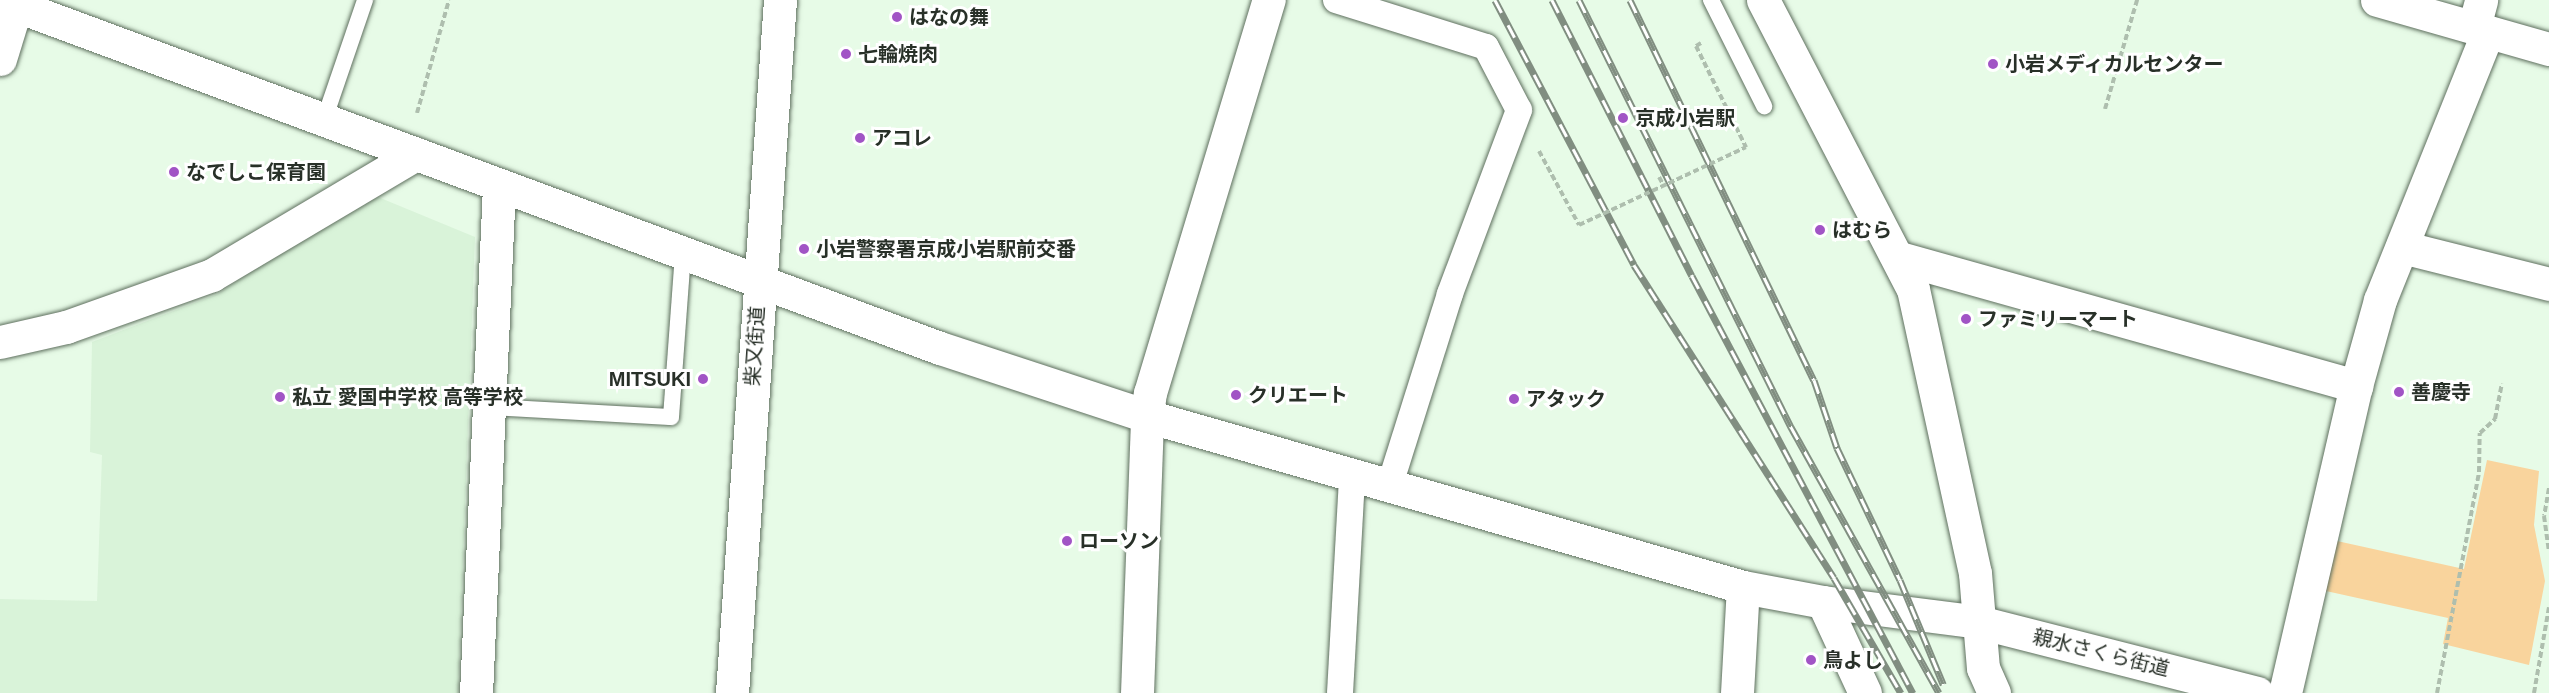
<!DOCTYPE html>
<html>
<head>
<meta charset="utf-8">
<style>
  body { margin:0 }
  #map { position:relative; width:2549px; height:693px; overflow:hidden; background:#e7fbe7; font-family:Helvetica,"Noto Sans JP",sans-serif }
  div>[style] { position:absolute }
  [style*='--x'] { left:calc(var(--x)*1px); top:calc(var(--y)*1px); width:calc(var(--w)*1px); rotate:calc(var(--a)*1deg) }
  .built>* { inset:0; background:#d9f3d9 }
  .green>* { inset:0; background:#f9d49d }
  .path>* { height:4px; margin-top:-2px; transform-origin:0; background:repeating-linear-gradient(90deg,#aebeae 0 6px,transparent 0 9px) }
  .roads { filter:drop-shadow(0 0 2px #5e6f5e) drop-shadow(0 0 2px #5e6f5e) }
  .service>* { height:16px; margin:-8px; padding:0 8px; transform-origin:8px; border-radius:8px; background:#fff }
  .pedestrian>* { height:26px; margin:-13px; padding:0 13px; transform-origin:13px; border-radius:13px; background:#fff }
  .minor>* { height:33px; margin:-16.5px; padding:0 16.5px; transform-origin:16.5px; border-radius:16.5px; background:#fff }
  .tertiary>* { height:33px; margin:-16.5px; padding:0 16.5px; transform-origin:16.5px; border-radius:16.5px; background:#fff }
  .secondary>* { height:33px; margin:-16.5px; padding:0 16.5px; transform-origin:16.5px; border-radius:16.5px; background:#fff }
  .rail>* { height:7px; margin-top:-3.5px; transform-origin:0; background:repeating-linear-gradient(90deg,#fff 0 14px,#818e81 0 28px); box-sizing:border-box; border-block:2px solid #818e81 }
  .path-bridge>* { height:4px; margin-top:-2px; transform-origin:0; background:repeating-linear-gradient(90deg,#aebeae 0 6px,transparent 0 9px) }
  .dots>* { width:16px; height:16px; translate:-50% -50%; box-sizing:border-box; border:3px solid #fff; border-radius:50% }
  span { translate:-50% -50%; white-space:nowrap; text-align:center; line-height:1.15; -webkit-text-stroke:6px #fff; paint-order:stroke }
  .poi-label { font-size:20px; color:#283028; font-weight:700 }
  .left { translate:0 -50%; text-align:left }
  .right { translate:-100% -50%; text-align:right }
  .street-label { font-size:20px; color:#283028 }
</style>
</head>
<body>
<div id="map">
  <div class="built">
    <i style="clip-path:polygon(378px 197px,475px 237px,458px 693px,0 693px,0 599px,97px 601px,102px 455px,90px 452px,92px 342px,218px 294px,281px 251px)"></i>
  </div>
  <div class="green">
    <i style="clip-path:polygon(2487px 460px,2539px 471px,2534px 525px,2545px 581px,2529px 665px,2443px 644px,2448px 618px,2326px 591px,2337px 541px,2464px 569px)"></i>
  </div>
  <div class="path">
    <i style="--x:1701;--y:43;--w:6;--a:149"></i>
    <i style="--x:1696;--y:46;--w:113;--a:63.7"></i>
    <i style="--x:2105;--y:109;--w:114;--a:-73.6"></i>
    <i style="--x:417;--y:113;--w:117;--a:-74.2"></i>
    <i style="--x:1539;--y:151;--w:84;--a:61.6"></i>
    <i style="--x:1659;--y:177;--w:10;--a:61"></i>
    <i style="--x:2549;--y:488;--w:28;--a:100"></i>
    <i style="--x:2544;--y:516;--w:36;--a:82"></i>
    <i style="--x:2437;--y:693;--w:225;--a:-79.2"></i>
    <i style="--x:2479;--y:472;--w:39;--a:-89"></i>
    <i style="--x:2480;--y:433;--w:21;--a:-43"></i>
    <i style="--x:2495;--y:419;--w:36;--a:-79"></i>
    <i style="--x:2534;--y:693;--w:87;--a:-80.1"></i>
  </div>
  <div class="roads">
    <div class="service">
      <i style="--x:1711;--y:0;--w:119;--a:63.4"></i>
      <i style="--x:324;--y:120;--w:127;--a:-71.1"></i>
      <i style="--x:490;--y:407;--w:181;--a:3.2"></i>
      <i style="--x:671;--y:417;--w:163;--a:-85.8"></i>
    </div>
    <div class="pedestrian">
      <i style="--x:1336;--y:0;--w:157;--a:17.4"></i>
      <i style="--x:1486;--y:47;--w:71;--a:62.4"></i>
      <i style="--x:1519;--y:110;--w:197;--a:110.6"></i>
      <i style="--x:1450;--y:294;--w:203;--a:107.5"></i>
      <i style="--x:1340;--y:693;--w:215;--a:-86.8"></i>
    </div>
    <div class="minor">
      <i style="--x:1763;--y:0;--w:326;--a:62.6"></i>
      <i style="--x:1913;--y:289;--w:291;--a:77.7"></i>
      <i style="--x:1975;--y:573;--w:95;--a:85.2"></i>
      <i style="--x:1983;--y:668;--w:27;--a:66"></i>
      <i style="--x:2377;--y:0;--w:179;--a:15.9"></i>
      <i style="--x:2474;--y:27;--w:28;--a:-75"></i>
      <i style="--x:0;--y:59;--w:62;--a:-73"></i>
      <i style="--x:2402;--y:247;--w:152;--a:14.1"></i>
      <i style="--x:1900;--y:258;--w:474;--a:15.7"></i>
      <i style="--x:0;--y:342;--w:68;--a:-12.8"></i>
      <i style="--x:66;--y:327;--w:155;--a:-19.6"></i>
      <i style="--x:212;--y:275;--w:237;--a:-30.7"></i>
      <i style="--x:1147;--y:416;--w:23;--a:-83"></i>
      <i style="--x:1150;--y:393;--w:411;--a:-73.2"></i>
      <i style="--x:1823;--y:602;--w:100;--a:65.2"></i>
      <i style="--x:476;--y:693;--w:508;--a:-87.4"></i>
      <i style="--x:1737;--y:693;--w:106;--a:-86.8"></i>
      <i style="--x:2285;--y:693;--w:315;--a:-77"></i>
      <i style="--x:2356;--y:386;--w:89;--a:-74.4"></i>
      <i style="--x:2380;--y:300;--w:289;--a:-68.1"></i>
    </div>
    <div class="tertiary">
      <i style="--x:1;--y:0;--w:1001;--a:20.34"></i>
      <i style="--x:940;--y:348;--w:218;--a:18.2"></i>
      <i style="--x:1147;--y:416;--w:620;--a:16.01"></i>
      <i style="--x:1743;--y:587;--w:81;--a:10.6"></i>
      <i style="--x:1823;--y:602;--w:157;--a:7.3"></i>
      <i style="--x:1979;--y:622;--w:287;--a:14.3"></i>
      <i style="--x:1137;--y:693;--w:277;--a:-87.9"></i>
    </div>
    <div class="secondary">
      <i style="--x:732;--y:693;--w:695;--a:-86.04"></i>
    </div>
  </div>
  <div class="rail">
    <i style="--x:1495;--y:0;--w:299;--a:62.3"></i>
    <i style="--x:1634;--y:265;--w:371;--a:57.4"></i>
    <i style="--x:1834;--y:578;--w:133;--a:59.8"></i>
    <i style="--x:1552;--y:0;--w:309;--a:63.1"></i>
    <i style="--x:1692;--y:276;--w:472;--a:62.1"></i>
    <i style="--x:1579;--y:0;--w:477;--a:63.6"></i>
    <i style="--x:1791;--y:427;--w:304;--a:60.9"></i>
    <i style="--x:1630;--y:0;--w:422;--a:64.2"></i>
    <i style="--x:1814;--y:380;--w:72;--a:71.3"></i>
    <i style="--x:1837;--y:448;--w:146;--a:64.5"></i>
    <i style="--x:1900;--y:580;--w:113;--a:67.5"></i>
  </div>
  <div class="path-bridge">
    <i style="--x:1579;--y:225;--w:184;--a:-25"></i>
  </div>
  <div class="dots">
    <i style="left:897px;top:17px;background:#a154c5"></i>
    <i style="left:846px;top:54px;background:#a154c5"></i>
    <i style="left:1993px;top:64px;background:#a154c5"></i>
    <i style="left:1623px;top:118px;background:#a154c5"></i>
    <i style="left:860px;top:138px;background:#a154c5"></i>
    <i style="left:174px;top:172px;background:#a154c5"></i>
    <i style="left:1820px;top:230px;background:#a154c5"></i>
    <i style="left:804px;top:249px;background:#a154c5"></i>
    <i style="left:1966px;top:319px;background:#a154c5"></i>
    <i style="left:703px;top:379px;background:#a154c5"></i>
    <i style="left:2399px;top:392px;background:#a154c5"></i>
    <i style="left:1236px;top:395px;background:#a154c5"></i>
    <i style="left:280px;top:397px;background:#a154c5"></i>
    <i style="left:1514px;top:399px;background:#a154c5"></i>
    <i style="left:1067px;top:541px;background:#a154c5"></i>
    <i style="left:1811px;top:660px;background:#a154c5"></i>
  </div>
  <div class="poi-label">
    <span class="left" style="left:909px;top:17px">はなの舞</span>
    <span class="left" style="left:858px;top:54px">七輪焼肉</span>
    <span class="left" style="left:2005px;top:64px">小岩メディカルセンター</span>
    <span class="left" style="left:1635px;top:118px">京成小岩駅</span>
    <span class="left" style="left:872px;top:138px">アコレ</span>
    <span class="left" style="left:186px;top:172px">なでしこ保育園</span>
    <span class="left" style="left:1832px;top:230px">はむら</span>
    <span class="left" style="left:816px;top:249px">小岩警察署京成小岩駅前交番</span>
    <span class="left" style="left:1978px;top:319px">ファミリーマート</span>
    <span class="right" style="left:691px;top:379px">MITSUKI</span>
    <span class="left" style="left:2411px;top:392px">善慶寺</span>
    <span class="left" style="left:1248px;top:395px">クリエート</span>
    <span class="left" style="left:292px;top:397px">私立 愛国中学校 高等学校</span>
    <span class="left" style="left:1526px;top:399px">アタック</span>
    <span class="left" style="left:1079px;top:541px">ローソン</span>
    <span class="left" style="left:1823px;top:660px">鳥よし</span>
  </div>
  <div class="street-label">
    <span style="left:755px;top:346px;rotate:-86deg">柴又街道</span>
    <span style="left:2101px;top:653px;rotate:14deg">親水さくら街道</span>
  </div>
</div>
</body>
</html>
